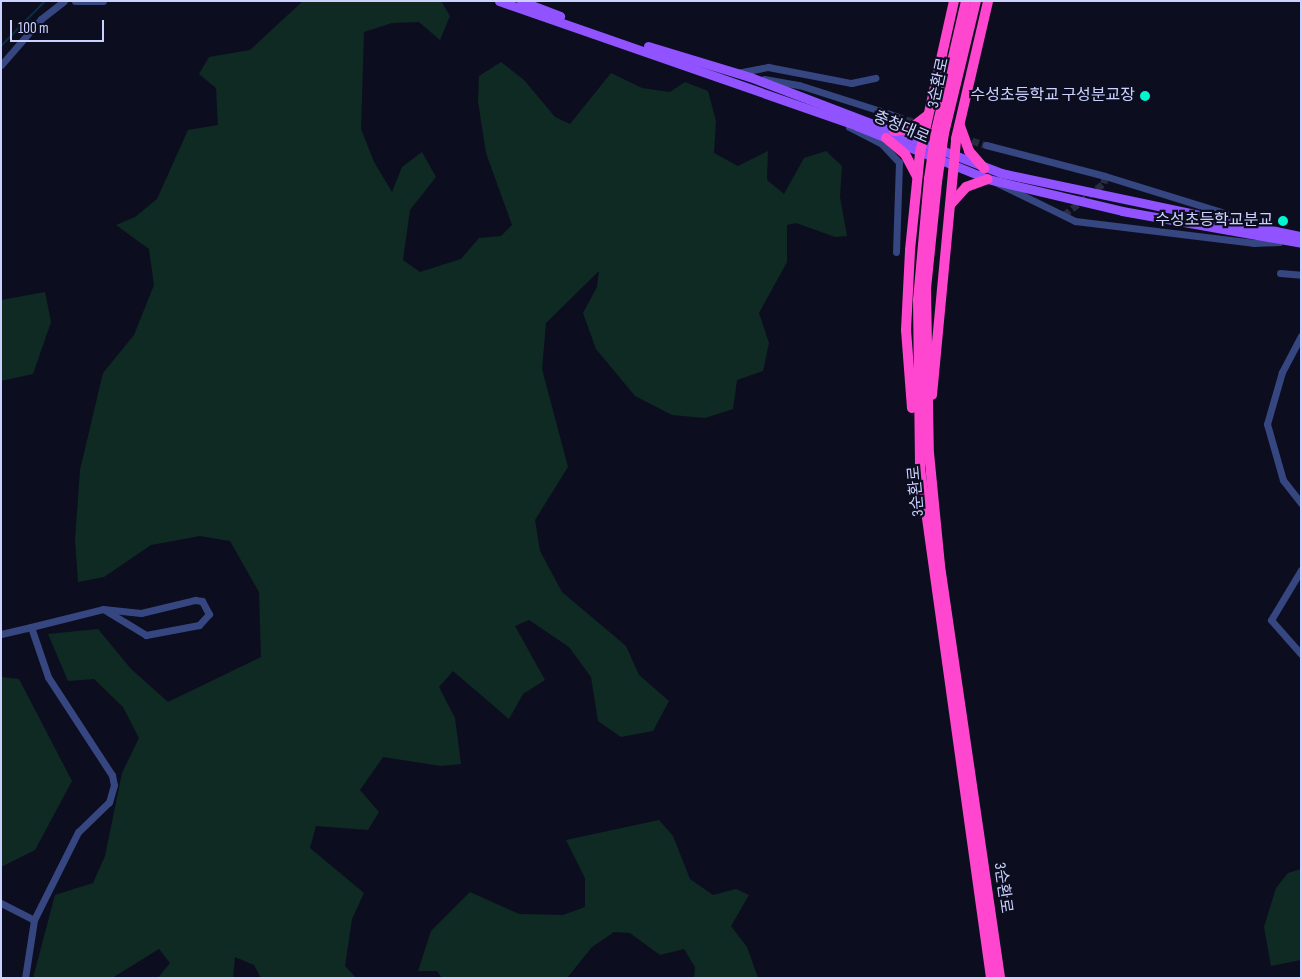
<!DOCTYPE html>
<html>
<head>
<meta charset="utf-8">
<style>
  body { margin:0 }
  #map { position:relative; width:1302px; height:979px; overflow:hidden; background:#0c0e20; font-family:"Sofia Sans Condensed","Noto Sans KR",sans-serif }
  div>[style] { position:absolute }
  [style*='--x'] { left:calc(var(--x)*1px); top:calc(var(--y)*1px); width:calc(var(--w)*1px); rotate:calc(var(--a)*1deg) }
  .green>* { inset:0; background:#0f2a22 }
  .stream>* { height:2px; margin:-1px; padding:0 1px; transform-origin:1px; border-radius:1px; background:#0a2d41 }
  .minor-tunnel>* { height:7px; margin-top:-3.5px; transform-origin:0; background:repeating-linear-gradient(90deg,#292b41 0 7px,transparent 0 10.5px) }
  .minor>* { height:7px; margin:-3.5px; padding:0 3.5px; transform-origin:3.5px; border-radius:3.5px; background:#364680 }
  .major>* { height:9px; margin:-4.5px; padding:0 4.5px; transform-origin:4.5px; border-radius:4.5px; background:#9152ff }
  .highway>* { height:10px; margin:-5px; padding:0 5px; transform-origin:5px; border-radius:5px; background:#ff46cf }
  .highway-bridge>* { height:10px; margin:-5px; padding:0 5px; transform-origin:5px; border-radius:5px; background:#ff46cf }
  .dots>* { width:14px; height:14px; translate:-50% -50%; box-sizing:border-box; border:2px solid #0c0e20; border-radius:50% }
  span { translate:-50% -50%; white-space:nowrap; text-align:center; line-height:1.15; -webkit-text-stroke:4.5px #0c0e20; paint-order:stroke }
  .street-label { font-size:16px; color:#cbd2ff }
  .poi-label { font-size:16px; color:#cbd2ff }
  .right { translate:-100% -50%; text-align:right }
  .frame { position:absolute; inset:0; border:2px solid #cbd2ff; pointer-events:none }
  .scale { position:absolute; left:10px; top:20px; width:94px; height:22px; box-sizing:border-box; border:2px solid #cbd2ff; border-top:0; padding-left:6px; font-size:15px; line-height:18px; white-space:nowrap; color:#cbd2ff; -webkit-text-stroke:4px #0c0e20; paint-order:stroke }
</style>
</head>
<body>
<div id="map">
  <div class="green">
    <i style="clip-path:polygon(303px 1px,441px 1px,450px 16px,440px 40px,419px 22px,392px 23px,364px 32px,361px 129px,374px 162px,392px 192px,402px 167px,422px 152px,436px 177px,410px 210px,403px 260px,420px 272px,461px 259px,479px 238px,501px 236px,512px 225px,486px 153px,478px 101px,479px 76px,501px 62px,524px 80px,555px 117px,570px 124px,611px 73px,642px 88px,670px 92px,685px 82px,708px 91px,716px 121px,714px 153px,738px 166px,768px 151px,767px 180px,784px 194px,804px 158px,826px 151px,842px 166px,840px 197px,847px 236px,835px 237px,796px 223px,787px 225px,787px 262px,759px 313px,769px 343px,763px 371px,737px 380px,733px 409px,705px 418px,672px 415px,635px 396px,596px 349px,583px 313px,597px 287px,599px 271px,546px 323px,542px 369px,568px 467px,535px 520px,540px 551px,562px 592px,626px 646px,639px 675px,669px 701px,653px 731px,621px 737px,598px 721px,591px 677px,569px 647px,529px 620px,515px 626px,545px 680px,523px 694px,509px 719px,453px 671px,439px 687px,455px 718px,461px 764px,441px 766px,383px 757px,360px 790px,379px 812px,368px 830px,316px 826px,310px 848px,364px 893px,352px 919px,345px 966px,356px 978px,261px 978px,254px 965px,235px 957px,233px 978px,158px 978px,170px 963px,159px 949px,112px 978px,33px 978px,55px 895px,93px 883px,105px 856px,122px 773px,139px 738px,123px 707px,94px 679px,68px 681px,48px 634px,98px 629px,131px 669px,168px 702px,261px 657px,259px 592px,230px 541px,200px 536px,151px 545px,104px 577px,78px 582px,75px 540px,80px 470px,103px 373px,134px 335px,154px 285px,149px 249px,116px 225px,135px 217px,157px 199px,188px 130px,218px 125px,216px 88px,199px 74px,209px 57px,250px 50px)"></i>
    <i style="clip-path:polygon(45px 292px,51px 322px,33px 374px,1px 381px,1px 300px)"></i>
    <i style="clip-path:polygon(1px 677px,19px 679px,72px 781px,35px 850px,1px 867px)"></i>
    <i style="clip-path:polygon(659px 820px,673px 836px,690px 879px,713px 895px,736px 889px,749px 895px,731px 926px,747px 947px,758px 978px,694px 978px,695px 967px,684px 949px,660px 955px,630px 933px,614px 932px,592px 947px,567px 978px,442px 978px,437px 971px,418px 971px,431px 931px,470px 892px,519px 914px,563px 915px,585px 907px,585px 878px,566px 840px)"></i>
    <i style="clip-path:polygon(1301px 869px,1301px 960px,1271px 966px,1264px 927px,1276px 888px,1288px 873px)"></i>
  </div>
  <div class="stream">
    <i style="--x:1;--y:46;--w:63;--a:-45.6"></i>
  </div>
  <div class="minor-tunnel">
    <i style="--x:896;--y:116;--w:25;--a:18"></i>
    <i style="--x:942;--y:131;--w:46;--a:17.7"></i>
    <i style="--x:1064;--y:215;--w:51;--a:-38.7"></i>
    <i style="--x:1104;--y:183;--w:7;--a:-82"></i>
  </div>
  <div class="minor">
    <i style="--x:75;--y:1;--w:28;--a:0"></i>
    <i style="--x:1;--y:65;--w:61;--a:-49"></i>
    <i style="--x:41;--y:19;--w:29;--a:-38"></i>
    <i style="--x:737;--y:73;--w:32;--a:-11"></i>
    <i style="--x:768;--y:67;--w:85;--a:10.9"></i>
    <i style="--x:851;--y:83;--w:25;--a:-12"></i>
    <i style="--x:764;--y:79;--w:36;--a:10"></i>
    <i style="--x:799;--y:85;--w:102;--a:17.7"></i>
    <i style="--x:849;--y:127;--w:37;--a:27"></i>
    <i style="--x:882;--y:144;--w:25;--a:47"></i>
    <i style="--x:899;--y:162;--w:90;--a:91.9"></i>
    <i style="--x:986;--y:145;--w:123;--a:14.6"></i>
    <i style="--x:1105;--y:176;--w:162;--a:17.2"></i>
    <i style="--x:989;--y:179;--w:96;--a:26"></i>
    <i style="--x:1075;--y:221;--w:179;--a:7"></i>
    <i style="--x:1253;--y:243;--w:26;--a:-2"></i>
    <i style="--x:1280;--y:273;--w:21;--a:5"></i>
    <i style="--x:1301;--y:336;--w:41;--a:117.8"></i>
    <i style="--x:1282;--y:372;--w:54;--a:106.1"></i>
    <i style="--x:1267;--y:424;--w:58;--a:74.1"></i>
    <i style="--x:1283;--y:480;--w:29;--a:52"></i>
    <i style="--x:1301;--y:570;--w:58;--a:121"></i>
    <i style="--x:1271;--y:620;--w:45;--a:48.6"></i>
    <i style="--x:31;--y:627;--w:74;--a:-14"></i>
    <i style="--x:103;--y:609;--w:38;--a:6"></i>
    <i style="--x:141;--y:613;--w:56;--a:-13.5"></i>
    <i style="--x:195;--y:600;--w:7;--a:8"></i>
    <i style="--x:202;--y:601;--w:15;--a:62"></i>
    <i style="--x:209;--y:614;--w:15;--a:132"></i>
    <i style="--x:199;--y:625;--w:54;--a:169.3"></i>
    <i style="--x:146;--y:635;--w:50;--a:-148.8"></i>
    <i style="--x:1;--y:634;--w:31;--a:-13"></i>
    <i style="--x:31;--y:627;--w:53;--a:71.2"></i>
    <i style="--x:48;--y:677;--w:117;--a:56.9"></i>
    <i style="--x:112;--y:775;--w:10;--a:79"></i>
    <i style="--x:114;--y:785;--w:18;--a:106"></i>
    <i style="--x:109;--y:802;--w:43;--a:135.9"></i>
    <i style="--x:78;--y:832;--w:98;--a:116.6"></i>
    <i style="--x:34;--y:920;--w:59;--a:98.8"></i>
    <i style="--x:1;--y:903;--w:37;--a:27"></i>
  </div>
  <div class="major">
    <i style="--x:499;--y:1;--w:379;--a:19.2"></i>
    <i style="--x:857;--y:126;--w:141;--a:22"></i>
    <i style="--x:988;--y:179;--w:138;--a:13.4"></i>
    <i style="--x:1122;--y:211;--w:182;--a:10.1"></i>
    <i style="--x:521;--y:1;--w:42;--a:21"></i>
    <i style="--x:648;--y:46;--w:107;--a:16.9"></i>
    <i style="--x:750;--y:77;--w:269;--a:20.9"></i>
    <i style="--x:1001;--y:173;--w:307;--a:11.9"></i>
  </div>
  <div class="highway">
    <i style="--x:960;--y:126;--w:27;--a:70"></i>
    <i style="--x:969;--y:151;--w:23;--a:49"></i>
    <i style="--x:894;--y:131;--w:16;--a:-7"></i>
    <i style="--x:910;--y:129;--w:23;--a:-38"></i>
    <i style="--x:936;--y:131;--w:133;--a:-77"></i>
    <i style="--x:944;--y:133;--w:136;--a:-76.4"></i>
    <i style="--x:886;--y:138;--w:25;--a:40"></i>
    <i style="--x:905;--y:154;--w:26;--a:62"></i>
    <i style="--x:929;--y:179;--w:121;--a:95.2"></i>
    <i style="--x:918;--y:300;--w:168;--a:89.3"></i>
    <i style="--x:920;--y:468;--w:515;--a:82.07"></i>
    <i style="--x:937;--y:182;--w:108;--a:95.9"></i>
    <i style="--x:926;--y:289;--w:164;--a:89"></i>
    <i style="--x:929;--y:453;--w:114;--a:84.4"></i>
    <i style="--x:940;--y:566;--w:416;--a:81.7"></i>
    <i style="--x:950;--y:205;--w:24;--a:-48"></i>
    <i style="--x:966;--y:187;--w:23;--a:-20"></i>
    <i style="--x:932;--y:395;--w:257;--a:-84.6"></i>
    <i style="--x:956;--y:139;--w:142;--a:-76.9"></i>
    <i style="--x:912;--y:408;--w:78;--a:-94.4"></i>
    <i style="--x:906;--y:330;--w:80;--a:-87.1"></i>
    <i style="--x:910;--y:250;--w:98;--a:-84.1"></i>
    <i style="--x:920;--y:153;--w:156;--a:-77.4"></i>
  </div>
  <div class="highway-bridge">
    <i style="--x:929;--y:179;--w:49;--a:-81.7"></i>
    <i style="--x:937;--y:182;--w:49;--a:-81.9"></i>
  </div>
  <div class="dots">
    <i style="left:1145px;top:96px;background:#00f6cf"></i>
    <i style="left:1283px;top:221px;background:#00f6cf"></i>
  </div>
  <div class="street-label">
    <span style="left:939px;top:83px;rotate:-78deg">3순환로</span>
    <span style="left:901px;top:128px;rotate:23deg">충청대로</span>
    <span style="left:917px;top:491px;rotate:-95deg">3순환로</span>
    <span style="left:1002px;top:888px;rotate:82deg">3순환로</span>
  </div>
  <div class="poi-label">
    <span class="right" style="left:1135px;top:96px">수성초등학교 구성분교장</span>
    <span class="right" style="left:1273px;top:221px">수성초등학교분교</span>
  </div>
  <div class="frame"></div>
  <div class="scale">100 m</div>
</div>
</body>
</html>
